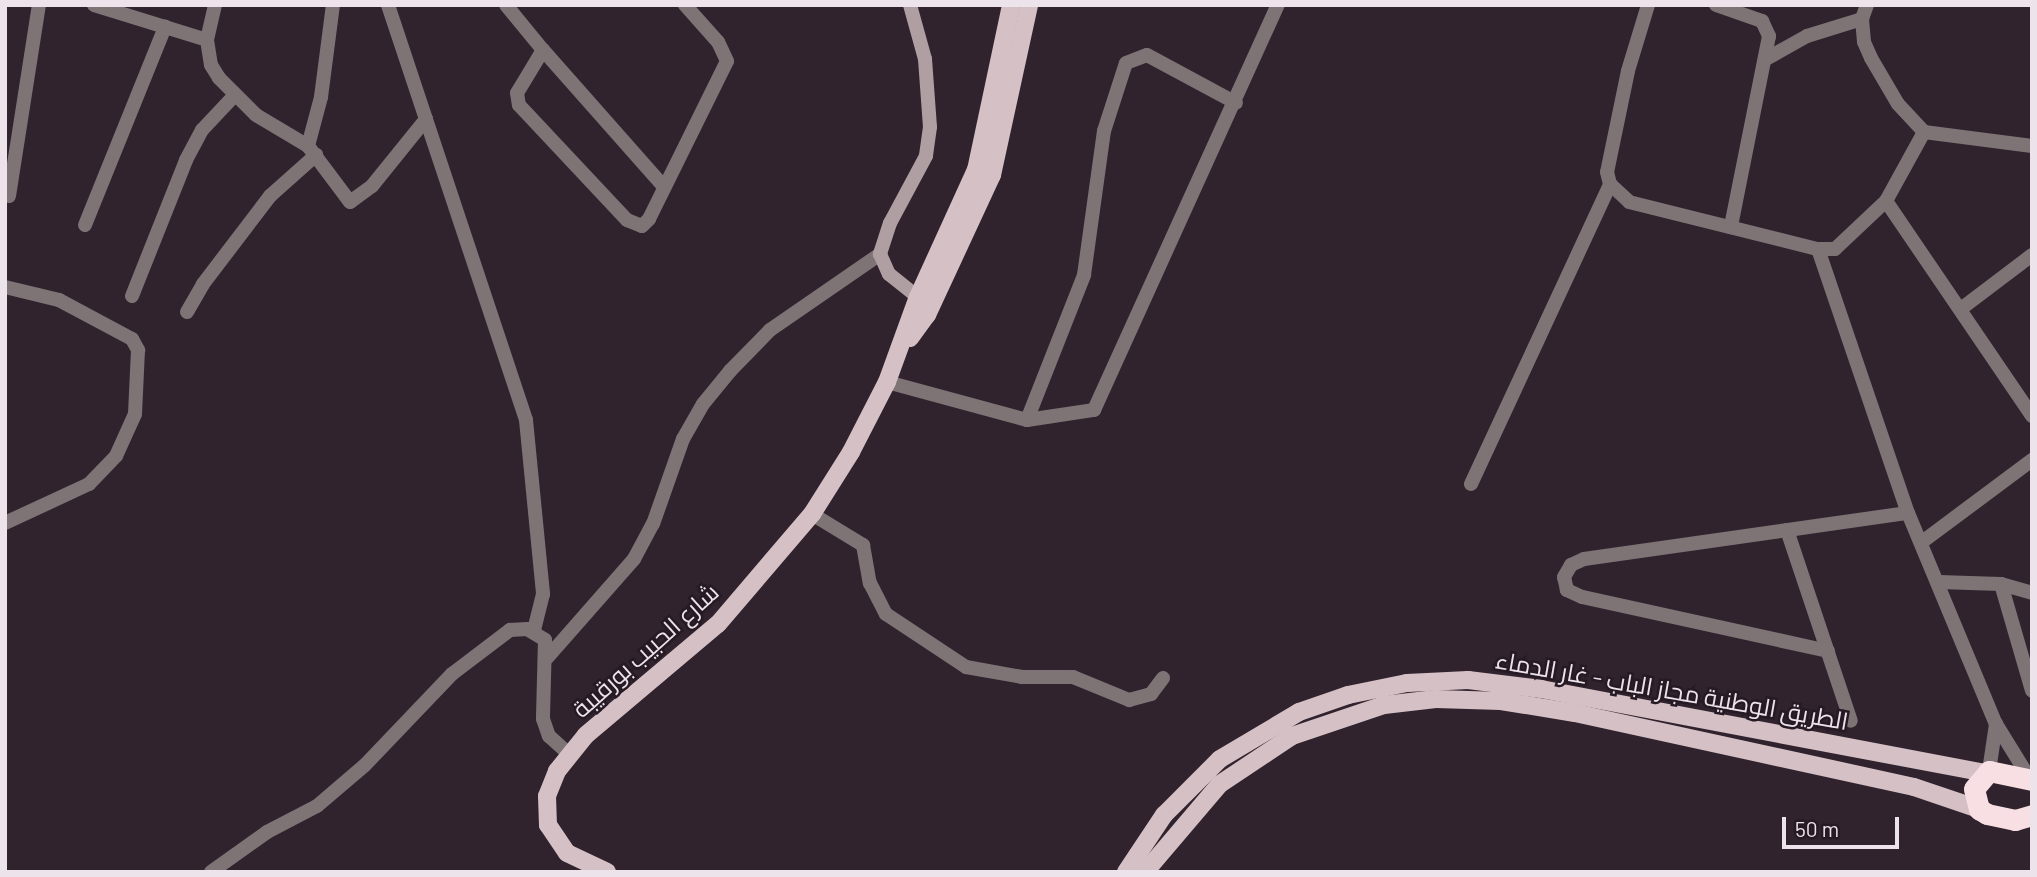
<!DOCTYPE html>
<html>
<head>
<meta charset="utf-8">
<style>
  body { margin:0 }
  #map { position:relative; width:2037px; height:877px; overflow:hidden; background:#30232e; font-family:Barlow,Cairo,sans-serif }
  div>[style] { position:absolute }
  [style*='--x'] { left:calc(var(--x)*1px); top:calc(var(--y)*1px); width:calc(var(--w)*1px); rotate:calc(var(--a)*1deg) }
  .street>* { height:14px; margin:-7px; padding:0 7px; transform-origin:7px; border-radius:7px; background:#7e7476 }
  .secondary>* { height:14px; margin:-7px; padding:0 7px; transform-origin:7px; border-radius:7px; background:#af9fa2 }
  .primary>* { height:18px; margin:-9px; padding:0 9px; transform-origin:9px; border-radius:9px; background:#d5c0c5 }
  .highway>* { height:21px; margin:-10.5px; padding:0 10.5px; transform-origin:10.5px; border-radius:10.5px; background:#f7dfe4 }
  span { translate:-50% -50%; white-space:nowrap; text-align:center; line-height:1.15; -webkit-text-stroke:5px #261a24; paint-order:stroke }
  .street-label { font-size:24px; color:#ede3eb }
  .frame { position:absolute; inset:0; border:7px solid #ede3eb; pointer-events:none }
  .scale { position:absolute; left:1782px; top:817px; width:117px; height:32px; box-sizing:border-box; border:4px solid #ede3eb; border-top:0; padding-left:9px; font-size:21px; line-height:24px; white-space:nowrap; color:#ede3eb; -webkit-text-stroke:5px #261a24; paint-order:stroke }
</style>
</head>
<body>
<div id="map">
  <div class="street">
    <i style="--x:94;--y:5;--w:118;--a:17.2"></i>
    <i style="--x:215;--y:5;--w:36;--a:103"></i>
    <i style="--x:207;--y:40;--w:25;--a:81"></i>
    <i style="--x:211;--y:65;--w:15;--a:58"></i>
    <i style="--x:219;--y:78;--w:52;--a:45"></i>
    <i style="--x:256;--y:115;--w:61;--a:30.8"></i>
    <i style="--x:308;--y:146;--w:70;--a:53.1"></i>
    <i style="--x:350;--y:202;--w:27;--a:-36"></i>
    <i style="--x:372;--y:186;--w:86;--a:-51.1"></i>
    <i style="--x:388;--y:5;--w:437;--a:71.6"></i>
    <i style="--x:526;--y:420;--w:175;--a:84.4"></i>
    <i style="--x:543;--y:594;--w:38;--a:104"></i>
    <i style="--x:506;--y:5;--w:58;--a:50.6"></i>
    <i style="--x:543;--y:50;--w:50;--a:121.2"></i>
    <i style="--x:517;--y:93;--w:12;--a:81"></i>
    <i style="--x:519;--y:105;--w:158;--a:46.8"></i>
    <i style="--x:627;--y:220;--w:16;--a:22"></i>
    <i style="--x:642;--y:226;--w:10;--a:-45"></i>
    <i style="--x:649;--y:219;--w:176;--a:-63.7"></i>
    <i style="--x:727;--y:61;--w:21;--a:-115"></i>
    <i style="--x:718;--y:42;--w:50;--a:-131.7"></i>
    <i style="--x:1648;--y:5;--w:69;--a:106.9"></i>
    <i style="--x:1628;--y:71;--w:103;--a:101.7"></i>
    <i style="--x:1607;--y:172;--w:12;--a:76"></i>
    <i style="--x:1610;--y:184;--w:26;--a:43"></i>
    <i style="--x:1629;--y:202;--w:195;--a:14"></i>
    <i style="--x:1818;--y:249;--w:17;--a:0"></i>
    <i style="--x:1835;--y:249;--w:70;--a:-43.3"></i>
    <i style="--x:1886;--y:201;--w:79;--a:-61.2"></i>
    <i style="--x:1716;--y:5;--w:49;--a:19.2"></i>
    <i style="--x:1762;--y:21;--w:17;--a:65"></i>
    <i style="--x:1769;--y:36;--w:195;--a:101.3"></i>
    <i style="--x:1867;--y:5;--w:15;--a:110"></i>
    <i style="--x:1862;--y:19;--w:23;--a:85"></i>
    <i style="--x:1864;--y:42;--w:17;--a:66"></i>
    <i style="--x:1871;--y:58;--w:53;--a:59.6"></i>
    <i style="--x:1898;--y:104;--w:38;--a:47"></i>
    <i style="--x:1924;--y:132;--w:109;--a:7.4"></i>
    <i style="--x:543;--y:50;--w:183;--a:48.5"></i>
    <i style="--x:1766;--y:59;--w:47;--a:-29.3"></i>
    <i style="--x:1807;--y:36;--w:58;--a:-17.2"></i>
    <i style="--x:308;--y:146;--w:51;--a:-75.1"></i>
    <i style="--x:321;--y:97;--w:93;--a:-82.6"></i>
    <i style="--x:9;--y:196;--w:193;--a:-81.1"></i>
    <i style="--x:1886;--y:201;--w:260;--a:55.8"></i>
    <i style="--x:85;--y:225;--w:214;--a:-68"></i>
    <i style="--x:1818;--y:249;--w:279;--a:71.2"></i>
    <i style="--x:1908;--y:513;--w:229;--a:67.4"></i>
    <i style="--x:1996;--y:724;--w:65;--a:58.3"></i>
    <i style="--x:5;--y:287;--w:56;--a:13.5"></i>
    <i style="--x:59;--y:300;--w:83;--a:28.1"></i>
    <i style="--x:132;--y:339;--w:13;--a:61"></i>
    <i style="--x:138;--y:350;--w:64;--a:92.7"></i>
    <i style="--x:135;--y:414;--w:46;--a:114.3"></i>
    <i style="--x:116;--y:456;--w:39;--a:134"></i>
    <i style="--x:89;--y:484;--w:93;--a:155.1"></i>
    <i style="--x:132;--y:296;--w:146;--a:-68.3"></i>
    <i style="--x:186;--y:160;--w:34;--a:-62"></i>
    <i style="--x:202;--y:130;--w:45;--a:-46.8"></i>
    <i style="--x:1962;--y:308;--w:88;--a:-37.1"></i>
    <i style="--x:187;--y:312;--w:32;--a:-60"></i>
    <i style="--x:203;--y:284;--w:111;--a:-52.7"></i>
    <i style="--x:270;--y:196;--w:62;--a:-41.7"></i>
    <i style="--x:887;--y:382;--w:145;--a:15.2"></i>
    <i style="--x:1027;--y:420;--w:68;--a:-8.5"></i>
    <i style="--x:1094;--y:410;--w:445;--a:-65.6"></i>
    <i style="--x:1027;--y:420;--w:156;--a:-68.5"></i>
    <i style="--x:1084;--y:275;--w:145;--a:-82.1"></i>
    <i style="--x:1104;--y:131;--w:71;--a:-72.1"></i>
    <i style="--x:1126;--y:63;--w:22;--a:-21"></i>
    <i style="--x:1147;--y:55;--w:101;--a:28.3"></i>
    <i style="--x:1471;--y:484;--w:331;--a:-65.1"></i>
    <i style="--x:812;--y:514;--w:60;--a:31.3"></i>
    <i style="--x:863;--y:545;--w:39;--a:80"></i>
    <i style="--x:870;--y:583;--w:35;--a:63"></i>
    <i style="--x:886;--y:614;--w:96;--a:33.5"></i>
    <i style="--x:966;--y:667;--w:57;--a:10.1"></i>
    <i style="--x:1022;--y:677;--w:51;--a:0"></i>
    <i style="--x:1073;--y:677;--w:61;--a:22.3"></i>
    <i style="--x:1129;--y:700;--w:23;--a:-15"></i>
    <i style="--x:1151;--y:694;--w:20;--a:-53"></i>
    <i style="--x:1787;--y:530;--w:201;--a:71.5"></i>
    <i style="--x:1922;--y:542;--w:137;--a:-36.7"></i>
    <i style="--x:1939;--y:582;--w:62;--a:1.8"></i>
    <i style="--x:2001;--y:584;--w:32;--a:16"></i>
    <i style="--x:2001;--y:584;--w:111;--a:73.8"></i>
    <i style="--x:1828;--y:651;--w:252;--a:-167.6"></i>
    <i style="--x:1582;--y:597;--w:17;--a:-155"></i>
    <i style="--x:1567;--y:590;--w:13;--a:-103"></i>
    <i style="--x:1564;--y:577;--w:14;--a:-60"></i>
    <i style="--x:1571;--y:565;--w:14;--a:-25"></i>
    <i style="--x:1584;--y:559;--w:327;--a:-8.1"></i>
    <i style="--x:547;--y:658;--w:132;--a:-48.7"></i>
    <i style="--x:634;--y:559;--w:40;--a:-62"></i>
    <i style="--x:653;--y:524;--w:90;--a:-70.6"></i>
    <i style="--x:683;--y:439;--w:40;--a:-60.3"></i>
    <i style="--x:703;--y:404;--w:43;--a:-50.7"></i>
    <i style="--x:730;--y:371;--w:57;--a:-45.7"></i>
    <i style="--x:770;--y:330;--w:134;--a:-34.6"></i>
    <i style="--x:1989;--y:771;--w:48;--a:-81.5"></i>
    <i style="--x:211;--y:872;--w:69;--a:-35.5"></i>
    <i style="--x:267;--y:832;--w:56;--a:-27.5"></i>
    <i style="--x:317;--y:806;--w:63;--a:-40.5"></i>
    <i style="--x:365;--y:765;--w:126;--a:-46.3"></i>
    <i style="--x:452;--y:674;--w:73;--a:-37.2"></i>
    <i style="--x:510;--y:630;--w:17;--a:-3"></i>
    <i style="--x:527;--y:629;--w:21;--a:31"></i>
    <i style="--x:545;--y:640;--w:79;--a:91.5"></i>
    <i style="--x:543;--y:719;--w:18;--a:71"></i>
    <i style="--x:549;--y:736;--w:28;--a:42"></i>
  </div>
  <div class="secondary">
    <i style="--x:910;--y:5;--w:56;--a:74.5"></i>
    <i style="--x:925;--y:59;--w:68;--a:85.8"></i>
    <i style="--x:930;--y:127;--w:29;--a:98"></i>
    <i style="--x:926;--y:156;--w:76;--a:118.2"></i>
    <i style="--x:890;--y:223;--w:33;--a:108"></i>
    <i style="--x:880;--y:254;--w:22;--a:66"></i>
    <i style="--x:889;--y:274;--w:45;--a:38.7"></i>
  </div>
  <div class="primary">
    <i style="--x:910;--y:338;--w:29;--a:-54"></i>
    <i style="--x:927;--y:315;--w:154;--a:-65.1"></i>
    <i style="--x:992;--y:175;--w:174;--a:-77.7"></i>
    <i style="--x:607;--y:872;--w:44;--a:-154.6"></i>
    <i style="--x:567;--y:853;--w:34;--a:-124"></i>
    <i style="--x:548;--y:825;--w:29;--a:-92"></i>
    <i style="--x:547;--y:796;--w:27;--a:-68"></i>
    <i style="--x:557;--y:771;--w:46;--a:-51.1"></i>
    <i style="--x:586;--y:735;--w:172;--a:-40.1"></i>
    <i style="--x:718;--y:624;--w:145;--a:-49.5"></i>
    <i style="--x:812;--y:514;--w:73;--a:-57.8"></i>
    <i style="--x:851;--y:452;--w:79;--a:-62.8"></i>
    <i style="--x:887;--y:382;--w:90;--a:-70"></i>
    <i style="--x:918;--y:297;--w:140;--a:-65.5"></i>
    <i style="--x:976;--y:170;--w:169;--a:-78"></i>
    <i style="--x:1126;--y:872;--w:69;--a:-56.3"></i>
    <i style="--x:1164;--y:815;--w:79;--a:-45"></i>
    <i style="--x:1220;--y:759;--w:92;--a:-30.7"></i>
    <i style="--x:1299;--y:712;--w:52;--a:-19.1"></i>
    <i style="--x:1348;--y:695;--w:60;--a:-11.5"></i>
    <i style="--x:1407;--y:683;--w:61;--a:-2.8"></i>
    <i style="--x:1468;--y:680;--w:74;--a:7"></i>
    <i style="--x:1541;--y:689;--w:451;--a:10.7"></i>
    <i style="--x:1145;--y:872;--w:116;--a:-49.6"></i>
    <i style="--x:1220;--y:784;--w:87;--a:-33.7"></i>
    <i style="--x:1292;--y:736;--w:97;--a:-18.6"></i>
    <i style="--x:1384;--y:705;--w:52;--a:-6.6"></i>
    <i style="--x:1436;--y:699;--w:65;--a:1.8"></i>
    <i style="--x:1501;--y:701;--w:75;--a:9.2"></i>
    <i style="--x:1575;--y:713;--w:347;--a:12.3"></i>
    <i style="--x:1914;--y:787;--w:69;--a:18.7"></i>
  </div>
  <div class="highway">
    <i style="--x:2032;--y:780;--w:44;--a:-168.2"></i>
    <i style="--x:1989;--y:771;--w:23;--a:130"></i>
    <i style="--x:1974;--y:789;--w:21;--a:76"></i>
    <i style="--x:1979;--y:809;--w:9;--a:32"></i>
    <i style="--x:1987;--y:814;--w:29;--a:12"></i>
    <i style="--x:2015;--y:820;--w:18;--a:-16"></i>
  </div>
  <div class="street-label">
    <span style="left:645px;top:650px;rotate:-42deg">شارع الحبيب بورقيبة</span>
    <span style="left:1672px;top:690px;rotate:10deg">الطريق الوطنية مجاز الباب - غار الدماء</span>
  </div>
  <div class="frame"></div>
  <div class="scale">50 m</div>
</div>
</body>
</html>
